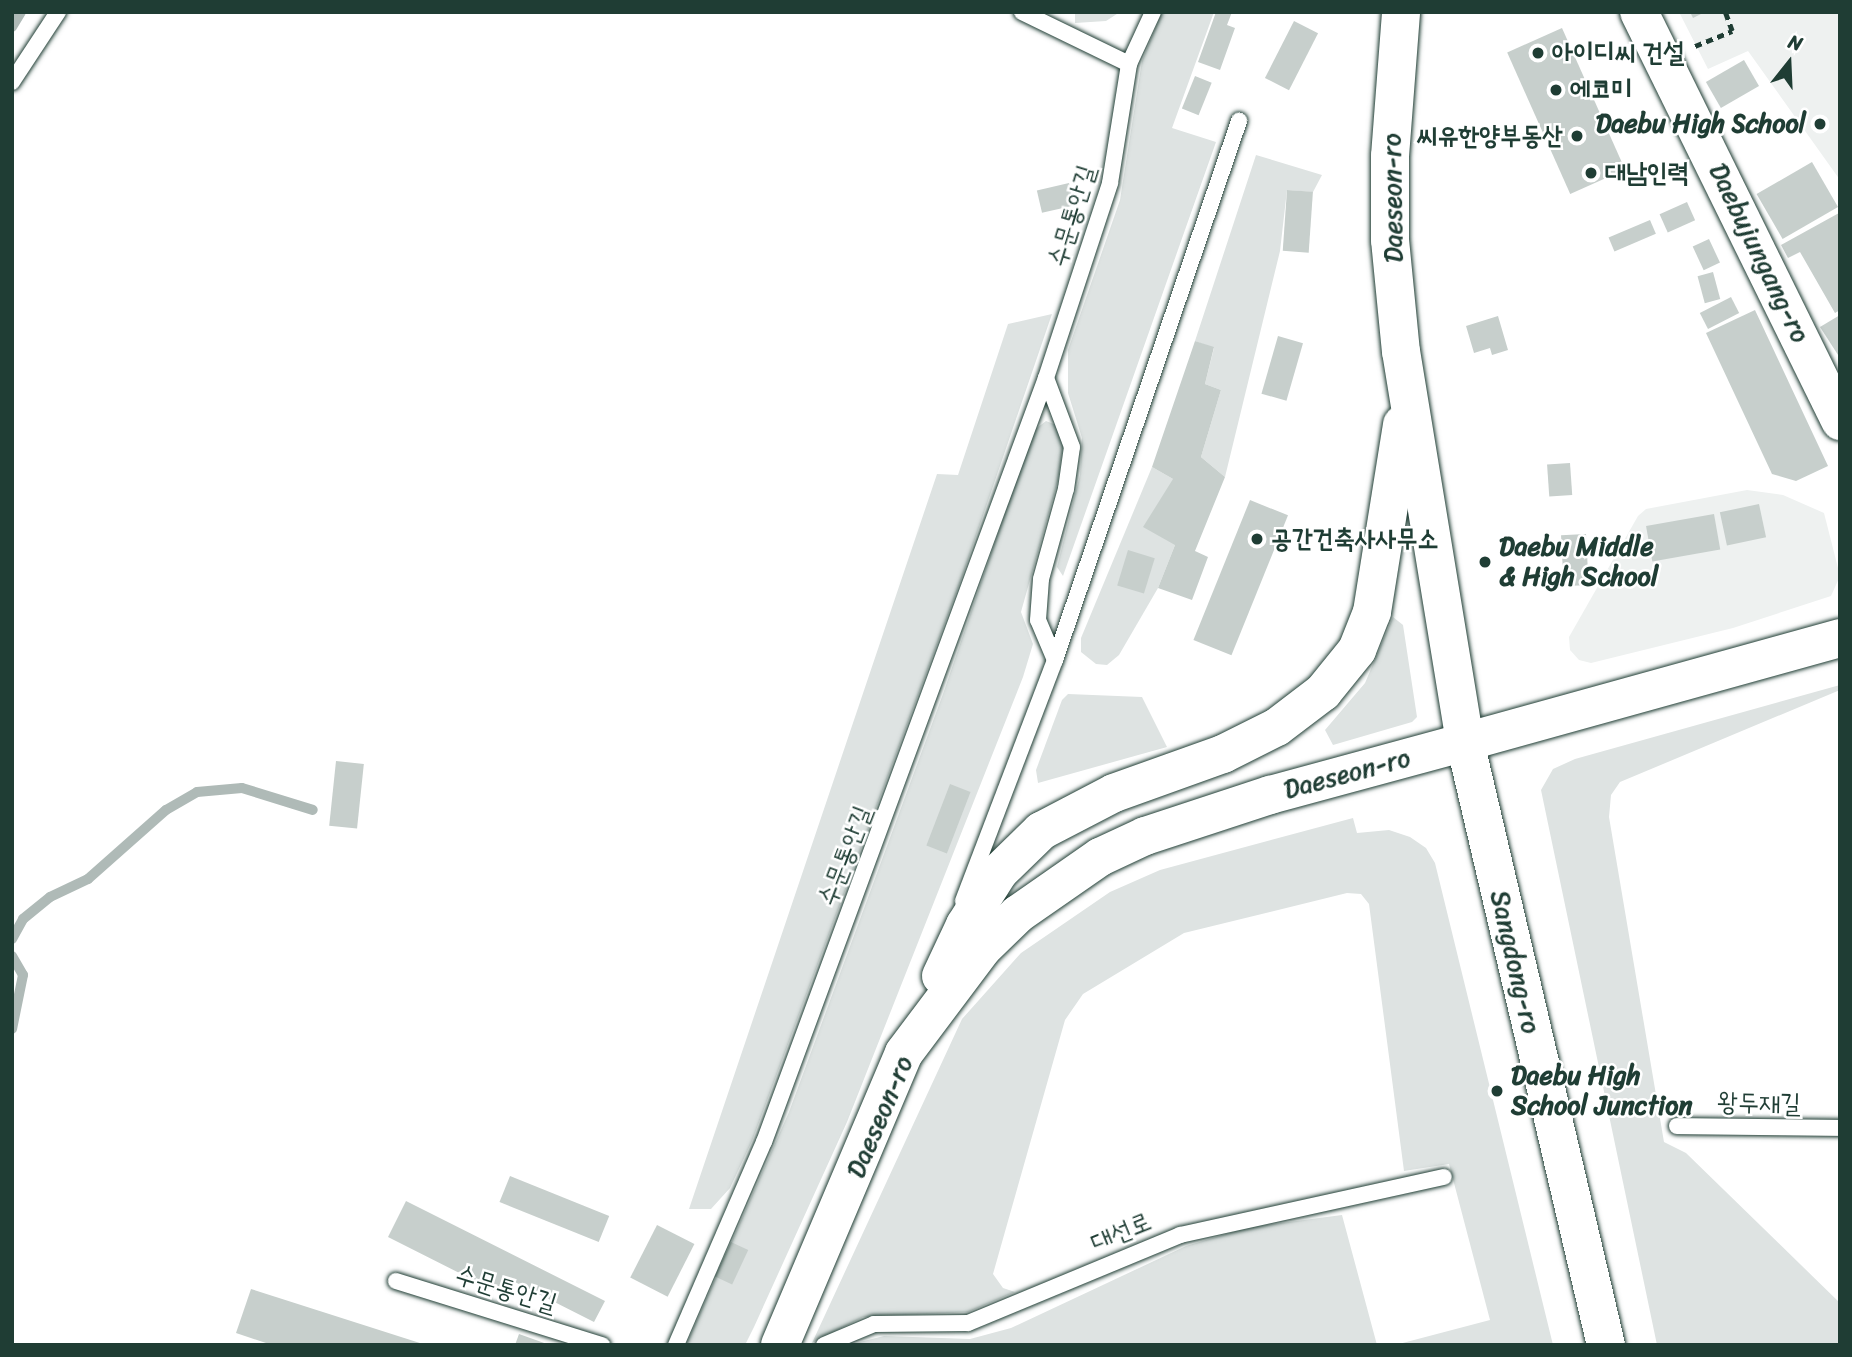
<!DOCTYPE html>
<html>
<head>
<meta charset="utf-8">
<style>
  body { margin:0 }
  #map { position:relative; width:1852px; height:1357px; overflow:hidden; background:#fff; font-family:Sriracha,"Poor Story",sans-serif }
  div>[style] { position:absolute }
  [style*='--x'] { left:calc(var(--x)*1px); top:calc(var(--y)*1px); width:calc(var(--w)*1px); rotate:calc(var(--a)*1deg) }
  .built>* { inset:0; background:#eef1f0 }
  .green>* { inset:0; background:#dee3e2 }
  .stream>* { height:10px; margin:-5px; padding:0 5px; transform-origin:5px; border-radius:5px; background:#afbab7 }
  .building>* { inset:0; background:#c7cfcc; transform-origin:0 0 }
  .path>* { height:4.5px; margin-top:-2.25px; transform-origin:0; background:repeating-linear-gradient(90deg,#1f3d34 0 7px,transparent 0 12px) }
  .roads { filter:drop-shadow(0 0 2px #1f3d34) drop-shadow(0 0 2px #1f3d34) }
  .service>* { height:16px; margin:-8px; padding:0 8px; transform-origin:8px; border-radius:8px; background:#fff }
  .tertiary>* { height:38px; margin:-19px; padding:0 19px; transform-origin:19px; border-radius:19px; background:#fff }
  .dots>* { width:19px; height:19px; translate:-50% -50%; box-sizing:border-box; border:4px solid #fff; border-radius:50% }
  span { translate:-50% -50%; white-space:nowrap; text-align:center; line-height:1.15; -webkit-text-stroke:5px #fff; paint-order:stroke }
  .poi-label { font-size:26px; color:#1f3d34; font-weight:700 }
  .left { translate:0 -50%; text-align:left }
  .right { translate:-100% -50%; text-align:right }
  .street-label { font-size:26px; color:#1f3d34 }
  .frame { position:absolute; inset:0; border:14px solid #1f3d34; pointer-events:none }
  .north { position:absolute; left:1754px; top:28px; width:70px; height:70px; -webkit-text-stroke:5px #fff; paint-order:stroke; rotate:18deg; font-size:19px; font-weight:700; line-height:28px; text-align:center; color:#1f3d34 }
  .north::after { content:''; display:block; margin:auto; width:24px; height:32px; background:#1f3d34; clip-path:polygon(50% 0,100% 100%,50% 72%,0 100%) }
</style>
</head>
<body>
<div id="map">
  <div class="built">
    <i style="clip-path:polygon(1679px 12px,1840px 12px,1840px 180px,1748px 51px,1708px 69px)"></i>
    <i style="clip-path:polygon(1747px 490px,1783px 495px,1824px 513px,1840px 576px,1831px 596px,1733px 628px,1591px 663px,1579px 660px,1570px 650px,1569px 637px,1638px 516px,1646px 509px)"></i>
  </div>
  <div class="green">
    <i style="clip-path:polygon(1075px 12px,1120px 12px,1106px 21px,1075px 23px)"></i>
    <i style="clip-path:polygon(1162px 12px,1214px 12px,1172px 128px,1216px 142px,1063px 576px,1057px 567px,1080px 475px,1082px 438px,1068px 393px,1068px 350px,1120px 200px,1142px 61px)"></i>
    <i style="clip-path:polygon(1256px 155px,1322px 175px,1313px 192px,1287px 190px,1280px 251px,1225px 477px,1201px 457px,1221px 390px,1205px 384px,1214px 348px,1195px 341px)"></i>
    <i style="clip-path:polygon(1052px 314px,962px 577px,752px 1141px,730px 1188px,711px 1209px,689px 1209px,937px 474px,958px 475px,1008px 324px)"></i>
    <i style="clip-path:polygon(1046px 421px,1056px 425px,1063px 446px,1058px 480px,1021px 612px,1033px 644px,1023px 677px,847px 1122px,754px 1327px,745px 1345px,686px 1345px,789px 1112px,943px 694px,1033px 431px)"></i>
    <i style="clip-path:polygon(1152px 467px,1173px 479px,1175px 545px,1158px 588px,1119px 655px,1107px 665px,1096px 664px,1081px 652px,1081px 638px)"></i>
    <i style="clip-path:polygon(1393px 617px,1403px 625px,1417px 717px,1412px 722px,1333px 745px,1325px 730px,1365px 683px)"></i>
    <i style="clip-path:polygon(1840px 685px,1840px 690px,1620px 782px,1611px 795px,1609px 817px,1664px 1142px,1686px 1153px,1840px 1303px,1840px 1345px,1657px 1345px,1541px 790px,1553px 769px,1575px 759px)"></i>
    <i style="clip-path:polygon(1068px 694px,1142px 697px,1167px 747px,1038px 783px,1036px 770px,1062px 700px)"></i>
    <i style="clip-path:polygon(1353px 818px,1357px 833px,1389px 830px,1410px 837px,1426px 848px,1435px 863px,1553px 1345px,1395px 1345px,1490px 1320px,1449px 1164px,1404px 1171px,1369px 904px,1361px 894px,1347px 893px,1184px 933px,1083px 994px,1065px 1020px,993px 1274px,1003px 1288px,1015px 1292px,968px 1312px,863px 1317px,812px 1343px,962px 1019px,1021px 953px,1110px 892px,1160px 870px)"></i>
    <i style="clip-path:polygon(1342px 1215px,1377px 1345px,848px 1345px,884px 1336px,970px 1339px,1011px 1328px,1186px 1246px,1250px 1227px)"></i>
  </div>
  <div class="stream">
    <i style="--x:12;--y:27;--w:17;--a:-59"></i>
    <i style="--x:12;--y:939;--w:23;--a:-61"></i>
    <i style="--x:23;--y:919;--w:35;--a:-39"></i>
    <i style="--x:50;--y:897;--w:42;--a:-25.3"></i>
    <i style="--x:88;--y:879;--w:104;--a:-41.5"></i>
    <i style="--x:166;--y:810;--w:36;--a:-30"></i>
    <i style="--x:197;--y:792;--w:45;--a:-5.1"></i>
    <i style="--x:242;--y:788;--w:74;--a:17.2"></i>
    <i style="--x:12;--y:956;--w:22;--a:60"></i>
    <i style="--x:23;--y:975;--w:55;--a:101.5"></i>
  </div>
  <div class="building">
    <i style="clip-path:polygon(1216px 12px,1232px 12px,1227px 25px,1235px 28px,1220px 70px,1198px 62px)"></i>
    <i style="clip-path:polygon(1690px 12px,1705px 12px,1693px 18px)"></i>
    <i style="left:1294px;top:21px;width:27px;height:64px;rotate:27deg"></i>
    <i style="left:1562px;top:28px;width:155px;height:60px;rotate:66deg"></i>
    <i style="left:1744px;top:60px;width:30px;height:44px;rotate:60deg"></i>
    <i style="left:1195px;top:76px;width:18px;height:35px;rotate:22deg"></i>
    <i style="left:1812px;top:162px;width:52px;height:64px;rotate:60deg"></i>
    <i style="left:1069px;top:183px;width:23px;height:33px;rotate:77deg"></i>
    <i style="left:1287px;top:190px;width:26px;height:61px;rotate:4deg"></i>
    <i style="left:1687px;top:202px;width:20px;height:30px;rotate:66deg"></i>
    <i style="clip-path:polygon(1839px 213px,1840px 310px,1835px 313px,1800px 252px,1788px 258px,1781px 245px)"></i>
    <i style="left:1650px;top:220px;width:15px;height:45px;rotate:67deg"></i>
    <i style="left:1709px;top:239px;width:26px;height:18px;rotate:65deg"></i>
    <i style="left:1713px;top:272px;width:28px;height:16px;rotate:75deg"></i>
    <i style="left:1731px;top:297px;width:18px;height:35px;rotate:63deg"></i>
    <i style="clip-path:polygon(1755px 310px,1828px 466px,1796px 481px,1772px 474px,1706px 333px)"></i>
    <i style="clip-path:polygon(1840px 315px,1840px 358px,1820px 327px)"></i>
    <i style="clip-path:polygon(1498px 316px,1508px 350px,1492px 355px,1490px 348px,1474px 353px,1466px 326px)"></i>
    <i style="left:1278px;top:336px;width:26px;height:60px;rotate:16deg"></i>
    <i style="clip-path:polygon(1195px 341px,1214px 347px,1205px 384px,1221px 390px,1201px 457px,1225px 477px,1195px 551px,1208px 557px,1192px 600px,1158px 588px,1175px 545px,1143px 527px,1173px 479px,1152px 467px)"></i>
    <i style="left:1570px;top:463px;width:32px;height:23px;rotate:86deg"></i>
    <i style="left:1250px;top:500px;width:41px;height:151px;rotate:22deg"></i>
    <i style="left:1759px;top:504px;width:34px;height:40px;rotate:78deg"></i>
    <i style="left:1714px;top:514px;width:36px;height:69px;rotate:80deg"></i>
    <i style="left:1586px;top:534px;width:51px;height:25px;rotate:87deg"></i>
    <i style="left:1128px;top:550px;width:28px;height:37px;rotate:17deg"></i>
    <i style="left:336px;top:761px;width:28px;height:65px;rotate:6deg"></i>
    <i style="left:950px;top:784px;width:22px;height:66px;rotate:21deg"></i>
    <i style="left:510px;top:1176px;width:107px;height:28px;rotate:22deg"></i>
    <i style="clip-path:polygon(406px 1201px,605px 1301px,594px 1322px,509px 1279px,501px 1294px,388px 1237px)"></i>
    <i style="left:657px;top:1225px;width:42px;height:59px;rotate:27deg"></i>
    <i style="left:731px;top:1242px;width:19px;height:38px;rotate:25deg"></i>
    <i style="clip-path:polygon(251px 1289px,423px 1344px,423px 1345px,272px 1345px,236px 1333px)"></i>
    <i style="clip-path:polygon(519px 1334px,547px 1344px,547px 1345px,515px 1345px)"></i>
  </div>
  <div class="path">
    <i style="--x:1695;--y:46;--w:40;--a:-22"></i>
    <i style="--x:1732;--y:31;--w:20;--a:-110"></i>
  </div>
  <div class="roads">
    <div class="service">
      <i style="--x:1022;--y:12;--w:119;--a:25.9"></i>
      <i style="--x:12;--y:82;--w:84;--a:-56.7"></i>
      <i style="--x:1055;--y:660;--w:43;--a:-113"></i>
      <i style="--x:1038;--y:620;--w:41;--a:-85.8"></i>
      <i style="--x:1041;--y:579;--w:93;--a:-74.5"></i>
      <i style="--x:1066;--y:489;--w:42;--a:-81.9"></i>
      <i style="--x:1072;--y:447;--w:74;--a:-110.6"></i>
      <i style="--x:1046;--y:378;--w:205;--a:-71.8"></i>
      <i style="--x:1110;--y:183;--w:121;--a:-80.9"></i>
      <i style="--x:1129;--y:64;--w:57;--a:-65.2"></i>
      <i style="--x:963;--y:901;--w:258;--a:-69.1"></i>
      <i style="--x:1055;--y:660;--w:570;--a:-71.15"></i>
      <i style="--x:1677;--y:1126;--w:163;--a:0.7"></i>
      <i style="--x:396;--y:1281;--w:216;--a:17.3"></i>
      <i style="--x:676;--y:1345;--w:221;--a:-66.6"></i>
      <i style="--x:764;--y:1142;--w:814;--a:-69.74"></i>
      <i style="--x:824;--y:1345;--w:54;--a:-22.8"></i>
      <i style="--x:874;--y:1324;--w:94;--a:-0.6"></i>
      <i style="--x:968;--y:1323;--w:230;--a:-22.5"></i>
      <i style="--x:1180;--y:1235;--w:270;--a:-12.4"></i>
    </div>
    <div class="tertiary">
      <i style="--x:1639;--y:12;--w:456;--a:63.8"></i>
      <i style="--x:941;--y:976;--w:56;--a:-64.8"></i>
      <i style="--x:965;--y:925;--w:63;--a:-57.3"></i>
      <i style="--x:999;--y:872;--w:59;--a:-44.3"></i>
      <i style="--x:1041;--y:831;--w:82;--a:-27.5"></i>
      <i style="--x:1114;--y:793;--w:116;--a:-19.7"></i>
      <i style="--x:1223;--y:754;--w:60;--a:-26.6"></i>
      <i style="--x:1277;--y:727;--w:58;--a:-37.3"></i>
      <i style="--x:1323;--y:692;--w:54;--a:-51"></i>
      <i style="--x:1357;--y:650;--w:41;--a:-68.5"></i>
      <i style="--x:1372;--y:612;--w:190;--a:-80.9"></i>
      <i style="--x:780;--y:1345;--w:317;--a:-67"></i>
      <i style="--x:904;--y:1053;--w:130;--a:-53.1"></i>
      <i style="--x:982;--y:949;--w:50;--a:-44.2"></i>
      <i style="--x:1018;--y:914;--w:100;--a:-34.8"></i>
      <i style="--x:1100;--y:857;--w:50;--a:-25"></i>
      <i style="--x:1145;--y:836;--w:132;--a:-18.2"></i>
      <i style="--x:1270;--y:795;--w:202;--a:-15.2"></i>
      <i style="--x:1465;--y:742;--w:395;--a:-99.3"></i>
      <i style="--x:1401;--y:352;--w:113;--a:-95.6"></i>
      <i style="--x:1390;--y:240;--w:84;--a:-90"></i>
      <i style="--x:1390;--y:156;--w:144;--a:-85.6"></i>
      <i style="--x:1606;--y:1345;--w:619;--a:-103.16"></i>
      <i style="--x:1465;--y:742;--w:389;--a:-15.5"></i>
    </div>
  </div>
  <div class="dots">
    <i style="left:1538px;top:53px;background:#1f3d34"></i>
    <i style="left:1556px;top:90px;background:#1f3d34"></i>
    <i style="left:1820px;top:124px;background:#1f3d34"></i>
    <i style="left:1577px;top:136px;background:#1f3d34"></i>
    <i style="left:1591px;top:173px;background:#1f3d34"></i>
    <i style="left:1257px;top:539px;background:#1f3d34"></i>
    <i style="left:1485px;top:562px;background:#1f3d34"></i>
    <i style="left:1497px;top:1091px;background:#1f3d34"></i>
  </div>
  <div class="poi-label">
    <span class="left" style="left:1552px;top:53px">아이디씨 건설</span>
    <span class="left" style="left:1570px;top:90px">에코미</span>
    <span class="right" style="left:1806px;top:124px">Daebu High School</span>
    <span class="right" style="left:1563px;top:136px">씨유한양부동산</span>
    <span class="left" style="left:1605px;top:173px">대남인력</span>
    <span class="left" style="left:1271px;top:539px">공간건축사사무소</span>
    <span class="left" style="left:1499px;top:562px">Daebu Middle<br>&amp; High School</span>
    <span class="left" style="left:1511px;top:1091px">Daebu High<br>School Junction</span>
  </div>
  <div class="street-label">
    <span style="left:1393px;top:198px;rotate:-91deg">Daeseon-ro</span>
    <span style="left:1072px;top:216px;rotate:-73deg">수문통안길</span>
    <span style="left:1759px;top:253px;rotate:64deg">Daebujungang-ro</span>
    <span style="left:1347px;top:774px;rotate:-15deg">Daeseon-ro</span>
    <span style="left:845px;top:856px;rotate:-69deg">수문통안길</span>
    <span style="left:1515px;top:962px;rotate:77deg">Sangdong-ro</span>
    <span style="left:1759px;top:1103px;rotate:1deg">왕두재길</span>
    <span style="left:880px;top:1117px;rotate:-67deg">Daeseon-ro</span>
    <span style="left:1121px;top:1232px;rotate:-22deg">대선로</span>
    <span style="left:506px;top:1289px;rotate:17deg">수문통안길</span>
  </div>
  <div class="frame"></div>
  <div class="north">N</div>
</div>
</body>
</html>
